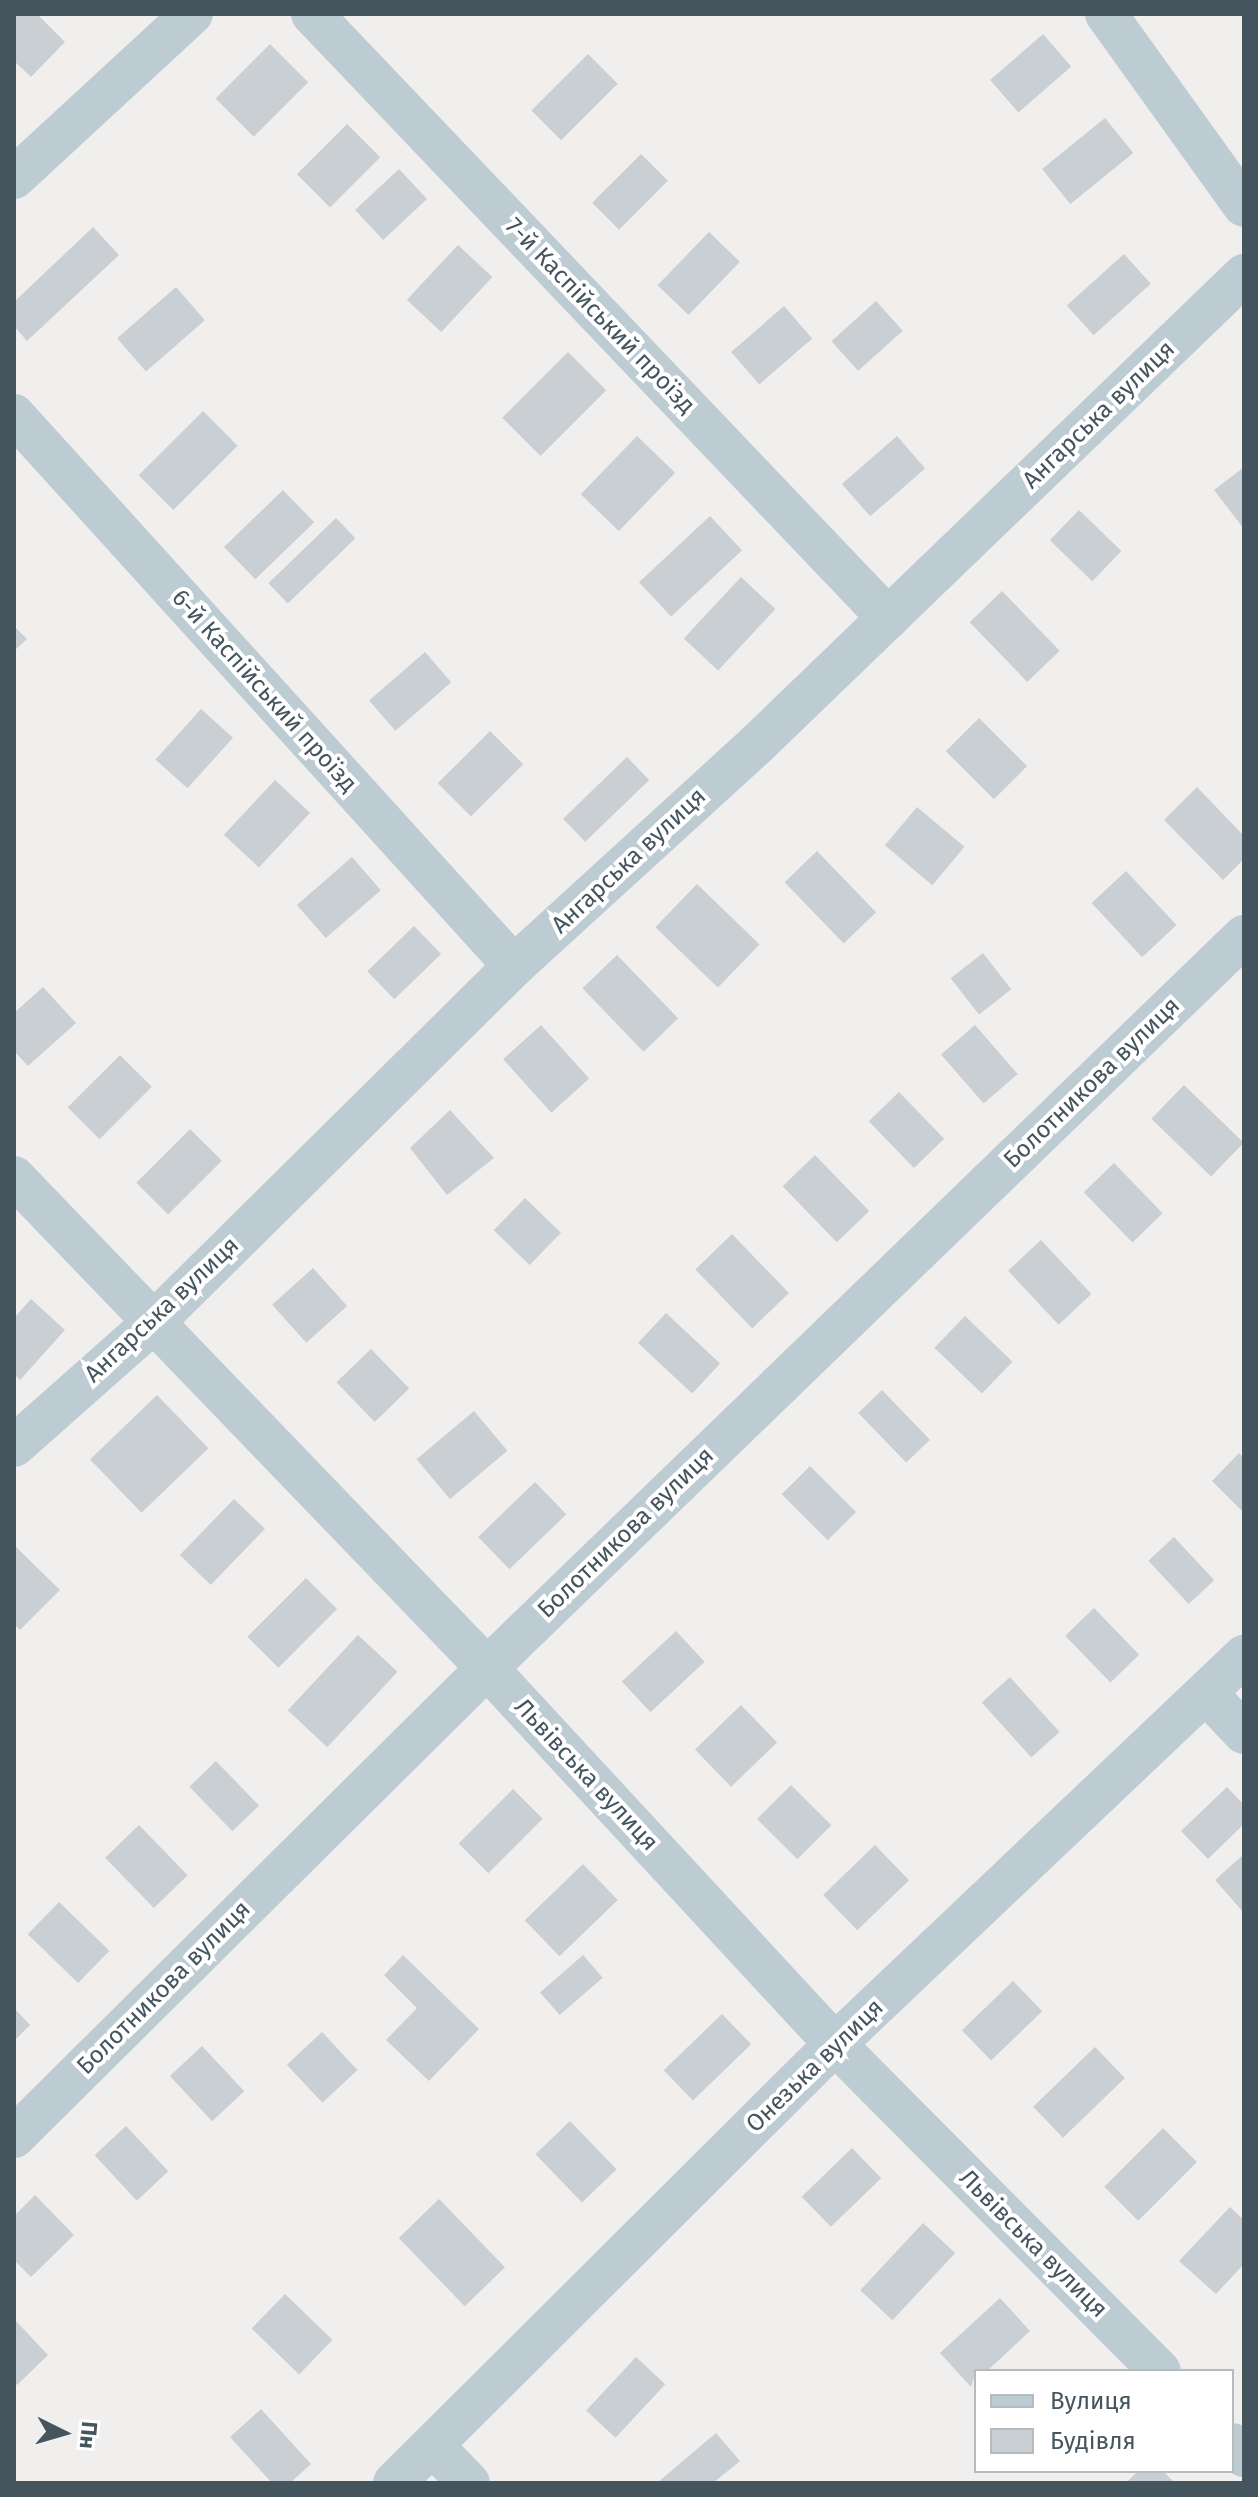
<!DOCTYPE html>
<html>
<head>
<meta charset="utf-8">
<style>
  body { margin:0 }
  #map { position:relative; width:1258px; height:2497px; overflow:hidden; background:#f1eeee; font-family:"Fira Sans",sans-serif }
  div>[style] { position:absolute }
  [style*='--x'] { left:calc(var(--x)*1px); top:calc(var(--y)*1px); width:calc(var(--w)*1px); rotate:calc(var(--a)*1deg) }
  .building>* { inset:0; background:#cacfd4; transform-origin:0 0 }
  .minor>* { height:42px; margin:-21px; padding:0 21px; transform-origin:21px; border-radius:21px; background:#bdcbd2 }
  span { translate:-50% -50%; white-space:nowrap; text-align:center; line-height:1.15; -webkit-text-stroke:8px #fff; paint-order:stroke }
  .street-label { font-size:24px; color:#45555e }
  .frame { position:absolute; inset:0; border:16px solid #45555e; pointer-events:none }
  .legend { position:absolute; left:974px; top:2369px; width:260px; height:104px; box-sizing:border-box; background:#fff; border:2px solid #b5bbbf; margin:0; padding:10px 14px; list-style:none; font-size:24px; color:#45555e }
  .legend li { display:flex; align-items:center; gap:16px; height:40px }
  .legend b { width:40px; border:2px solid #b5bbbf }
  .north { position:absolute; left:24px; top:2393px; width:80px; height:80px; -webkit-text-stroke:6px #fff; paint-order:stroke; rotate:95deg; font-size:22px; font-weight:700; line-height:32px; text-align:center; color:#45555e }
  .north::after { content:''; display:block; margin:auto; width:28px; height:36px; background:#45555e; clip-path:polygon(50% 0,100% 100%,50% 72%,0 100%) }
</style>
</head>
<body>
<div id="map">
  <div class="building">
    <i style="clip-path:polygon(14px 14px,37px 14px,65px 42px,31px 77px,14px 61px)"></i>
    <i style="left:1043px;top:34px;width:43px;height:70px;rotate:49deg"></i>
    <i style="left:270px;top:44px;width:54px;height:77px;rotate:45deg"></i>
    <i style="left:588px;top:54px;width:42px;height:80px;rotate:45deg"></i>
    <i style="left:1105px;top:118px;width:45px;height:81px;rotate:51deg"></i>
    <i style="left:347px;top:124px;width:47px;height:71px;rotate:45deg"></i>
    <i style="left:641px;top:154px;width:38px;height:69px;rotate:45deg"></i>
    <i style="left:399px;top:169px;width:41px;height:60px;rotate:47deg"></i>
    <i style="clip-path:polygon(93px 227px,119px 255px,27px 341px,14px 326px,14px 302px)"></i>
    <i style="left:709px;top:232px;width:43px;height:74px;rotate:44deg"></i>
    <i style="left:458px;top:245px;width:47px;height:75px;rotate:43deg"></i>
    <i style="left:1124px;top:254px;width:40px;height:77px;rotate:48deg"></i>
    <i style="left:176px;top:287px;width:44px;height:78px;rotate:49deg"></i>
    <i style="left:876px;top:301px;width:40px;height:60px;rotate:48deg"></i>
    <i style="left:784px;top:306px;width:43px;height:70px;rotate:49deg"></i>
    <i style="left:568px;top:352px;width:54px;height:93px;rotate:45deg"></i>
    <i style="left:203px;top:411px;width:49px;height:91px;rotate:45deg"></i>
    <i style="left:637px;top:436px;width:53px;height:81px;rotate:44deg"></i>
    <i style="left:897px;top:436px;width:43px;height:73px;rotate:49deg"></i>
    <i style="clip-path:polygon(1244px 467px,1244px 529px,1214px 490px)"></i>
    <i style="left:283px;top:490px;width:45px;height:82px;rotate:46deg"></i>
    <i style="left:1079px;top:510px;width:59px;height:42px;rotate:44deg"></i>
    <i style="left:710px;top:516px;width:47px;height:97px;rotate:47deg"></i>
    <i style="left:336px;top:518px;width:28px;height:94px;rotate:46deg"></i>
    <i style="left:741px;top:577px;width:47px;height:84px;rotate:43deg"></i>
    <i style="left:1002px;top:591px;width:83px;height:45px;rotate:46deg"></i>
    <i style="clip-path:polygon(14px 626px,27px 639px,14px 651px)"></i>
    <i style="left:425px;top:652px;width:40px;height:74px;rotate:49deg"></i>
    <i style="left:201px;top:709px;width:43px;height:68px;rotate:42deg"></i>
    <i style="left:979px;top:718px;width:68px;height:47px;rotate:45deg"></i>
    <i style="left:490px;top:731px;width:47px;height:74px;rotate:45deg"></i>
    <i style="left:627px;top:757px;width:32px;height:89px;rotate:46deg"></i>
    <i style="left:275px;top:780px;width:48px;height:75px;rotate:43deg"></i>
    <i style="clip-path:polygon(1197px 787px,1244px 836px,1244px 859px,1223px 880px,1164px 820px)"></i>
    <i style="left:917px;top:807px;width:62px;height:50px;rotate:40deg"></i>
    <i style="left:817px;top:851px;width:85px;height:45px;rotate:46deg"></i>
    <i style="left:352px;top:857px;width:44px;height:73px;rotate:49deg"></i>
    <i style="left:1126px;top:871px;width:74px;height:47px;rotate:47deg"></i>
    <i style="left:697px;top:884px;width:87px;height:60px;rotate:44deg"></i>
    <i style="left:414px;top:926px;width:39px;height:65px;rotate:46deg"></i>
    <i style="left:983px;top:953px;width:46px;height:41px;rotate:52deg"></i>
    <i style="left:617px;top:955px;width:88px;height:48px;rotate:46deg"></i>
    <i style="clip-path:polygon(43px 987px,76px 1023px,28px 1066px,14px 1051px,14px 1013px)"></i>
    <i style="left:541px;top:1025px;width:72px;height:51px;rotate:48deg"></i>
    <i style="left:975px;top:1025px;width:65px;height:45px;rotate:49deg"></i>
    <i style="left:120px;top:1055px;width:45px;height:74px;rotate:45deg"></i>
    <i style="left:1184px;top:1085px;width:83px;height:47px;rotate:44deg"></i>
    <i style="left:899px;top:1092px;width:65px;height:42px;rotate:46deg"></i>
    <i style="clip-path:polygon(450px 1110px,494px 1158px,447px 1195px,410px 1148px)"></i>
    <i style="left:190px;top:1129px;width:45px;height:76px;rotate:45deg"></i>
    <i style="left:815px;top:1155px;width:78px;height:45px;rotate:46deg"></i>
    <i style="left:1114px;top:1163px;width:70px;height:42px;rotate:46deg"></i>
    <i style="left:525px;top:1198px;width:50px;height:45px;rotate:44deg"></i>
    <i style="left:732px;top:1234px;width:82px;height:51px;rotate:46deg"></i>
    <i style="left:1041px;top:1240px;width:74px;height:45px;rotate:47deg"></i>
    <i style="left:313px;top:1268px;width:51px;height:55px;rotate:48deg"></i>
    <i style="clip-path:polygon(31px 1299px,65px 1330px,20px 1380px,14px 1374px,14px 1318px)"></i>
    <i style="left:666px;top:1313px;width:74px;height:41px;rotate:43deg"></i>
    <i style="left:965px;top:1316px;width:66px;height:44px;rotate:44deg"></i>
    <i style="left:371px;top:1349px;width:55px;height:48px;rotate:46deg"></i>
    <i style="left:882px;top:1390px;width:69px;height:33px;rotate:46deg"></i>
    <i style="left:157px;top:1395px;width:74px;height:93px;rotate:46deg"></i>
    <i style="left:474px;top:1411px;width:52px;height:75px;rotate:50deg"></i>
    <i style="clip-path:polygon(1239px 1453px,1244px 1458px,1244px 1513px,1212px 1481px)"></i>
    <i style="left:810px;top:1466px;width:65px;height:40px;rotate:45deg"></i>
    <i style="left:535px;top:1482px;width:45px;height:79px;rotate:46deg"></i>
    <i style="left:234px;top:1499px;width:43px;height:78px;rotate:44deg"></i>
    <i style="left:1174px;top:1537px;width:59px;height:35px;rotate:47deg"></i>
    <i style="clip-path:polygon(14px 1545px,60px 1590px,20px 1630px,14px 1624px)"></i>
    <i style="left:306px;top:1578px;width:44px;height:83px;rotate:45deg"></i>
    <i style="left:1094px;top:1608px;width:65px;height:40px;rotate:46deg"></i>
    <i style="left:676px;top:1631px;width:42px;height:74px;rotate:47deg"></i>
    <i style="left:358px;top:1635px;width:54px;height:103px;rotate:43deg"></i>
    <i style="left:1010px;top:1677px;width:74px;height:38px;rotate:48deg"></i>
    <i style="left:741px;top:1705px;width:52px;height:64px;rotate:46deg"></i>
    <i style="left:216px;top:1761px;width:62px;height:37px;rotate:46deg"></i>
    <i style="left:791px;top:1785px;width:57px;height:48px;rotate:45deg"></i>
    <i style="clip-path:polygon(1227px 1787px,1244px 1805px,1244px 1824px,1208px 1859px,1181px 1831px)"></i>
    <i style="left:513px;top:1789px;width:42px;height:77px;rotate:45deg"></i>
    <i style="left:139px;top:1825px;width:70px;height:47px;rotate:46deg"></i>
    <i style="left:875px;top:1845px;width:49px;height:72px;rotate:46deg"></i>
    <i style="clip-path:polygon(1244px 1854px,1244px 1913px,1215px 1880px)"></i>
    <i style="left:583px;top:1864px;width:50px;height:81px;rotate:46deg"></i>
    <i style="left:59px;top:1902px;width:70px;height:45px;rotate:44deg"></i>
    <i style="clip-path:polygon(403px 1955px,479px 2029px,429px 2081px,386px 2040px,417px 2008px,384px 1975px)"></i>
    <i style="left:583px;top:1955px;width:30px;height:57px;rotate:49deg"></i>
    <i style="left:1013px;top:1981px;width:42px;height:71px;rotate:46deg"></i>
    <i style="clip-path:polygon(14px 2008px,30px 2025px,14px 2041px)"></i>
    <i style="left:722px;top:2014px;width:42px;height:81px;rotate:46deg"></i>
    <i style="left:322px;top:2032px;width:52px;height:48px;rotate:47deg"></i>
    <i style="left:202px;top:2046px;width:62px;height:44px;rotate:47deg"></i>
    <i style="left:1095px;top:2047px;width:43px;height:86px;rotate:46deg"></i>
    <i style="left:570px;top:2121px;width:67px;height:48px;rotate:46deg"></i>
    <i style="left:126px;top:2126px;width:62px;height:43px;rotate:47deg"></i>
    <i style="left:1163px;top:2128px;width:48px;height:83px;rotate:45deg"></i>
    <i style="left:852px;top:2148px;width:42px;height:70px;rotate:46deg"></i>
    <i style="clip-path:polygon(35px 2195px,74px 2235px,31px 2277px,14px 2260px,14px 2216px)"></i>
    <i style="left:439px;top:2199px;width:95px;height:56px;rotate:46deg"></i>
    <i style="clip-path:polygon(1230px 2207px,1244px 2220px,1244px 2264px,1216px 2294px,1179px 2261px)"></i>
    <i style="left:923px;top:2223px;width:44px;height:92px;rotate:43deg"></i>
    <i style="left:285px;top:2294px;width:66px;height:48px;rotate:44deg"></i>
    <i style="clip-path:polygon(1000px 2298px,1030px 2331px,987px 2371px,976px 2371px,971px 2387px,940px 2353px)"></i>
    <i style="clip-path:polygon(14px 2319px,48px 2355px,17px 2385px,14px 2382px)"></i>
    <i style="left:636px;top:2357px;width:40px;height:73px;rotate:43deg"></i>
    <i style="clip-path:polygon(261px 2409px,311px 2464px,290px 2483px,272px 2483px,230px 2437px)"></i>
    <i style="clip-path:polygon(716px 2433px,740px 2461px,713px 2483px,657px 2483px)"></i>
    <i style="clip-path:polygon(1138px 2471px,1163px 2471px,1175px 2483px,1126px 2483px)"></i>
  </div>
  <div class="minor">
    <i style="--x:312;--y:14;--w:835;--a:46.36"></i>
    <i style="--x:1106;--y:14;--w:236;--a:54.3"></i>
    <i style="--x:14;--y:178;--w:242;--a:-42.7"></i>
    <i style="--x:14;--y:415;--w:744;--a:47.78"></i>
    <i style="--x:14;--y:1177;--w:682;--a:46.07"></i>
    <i style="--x:487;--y:1668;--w:512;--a:47.21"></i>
    <i style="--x:835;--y:2044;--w:461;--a:45.2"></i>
    <i style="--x:14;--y:1446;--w:187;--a:-41.5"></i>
    <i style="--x:154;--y:1322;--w:506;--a:-44.68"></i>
    <i style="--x:514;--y:966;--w:328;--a:-42.4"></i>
    <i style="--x:756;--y:745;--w:678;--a:-43.92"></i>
    <i style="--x:1207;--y:1694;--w:54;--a:46.5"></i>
    <i style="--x:14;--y:2137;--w:666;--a:-44.76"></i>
    <i style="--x:487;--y:1668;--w:1053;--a:-44.04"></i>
    <i style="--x:1232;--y:2444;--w:17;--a:45"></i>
    <i style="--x:434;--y:2447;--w:50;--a:45.8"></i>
    <i style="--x:394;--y:2483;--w:622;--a:-44.87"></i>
    <i style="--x:835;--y:2044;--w:564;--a:-43.49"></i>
  </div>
  <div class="street-label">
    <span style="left:600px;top:316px;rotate:46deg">7-й Каспійський проїзд</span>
    <span style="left:1099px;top:415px;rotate:-44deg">Ангарська вулиця</span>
    <span style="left:264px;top:691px;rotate:48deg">6-й Каспійський проїзд</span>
    <span style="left:629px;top:861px;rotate:-43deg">Ангарська вулиця</span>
    <span style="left:1092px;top:1083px;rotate:-44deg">Болотникова вулиця</span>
    <span style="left:162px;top:1310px;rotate:-43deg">Ангарська вулиця</span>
    <span style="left:626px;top:1533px;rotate:-44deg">Болотникова вулиця</span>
    <span style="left:586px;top:1775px;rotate:47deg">Львівська вулиця</span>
    <span style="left:164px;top:1988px;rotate:-45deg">Болотникова вулиця</span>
    <span style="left:815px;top:2066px;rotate:-44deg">Онезька вулиця</span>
    <span style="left:1033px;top:2244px;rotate:45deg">Львівська вулиця</span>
  </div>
  <div class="frame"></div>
  <ul class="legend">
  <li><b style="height:10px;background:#bdcbd2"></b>Вулиця</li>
  <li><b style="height:22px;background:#cacfd4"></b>Будівля</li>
  </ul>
  <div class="north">Пн</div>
</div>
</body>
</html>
